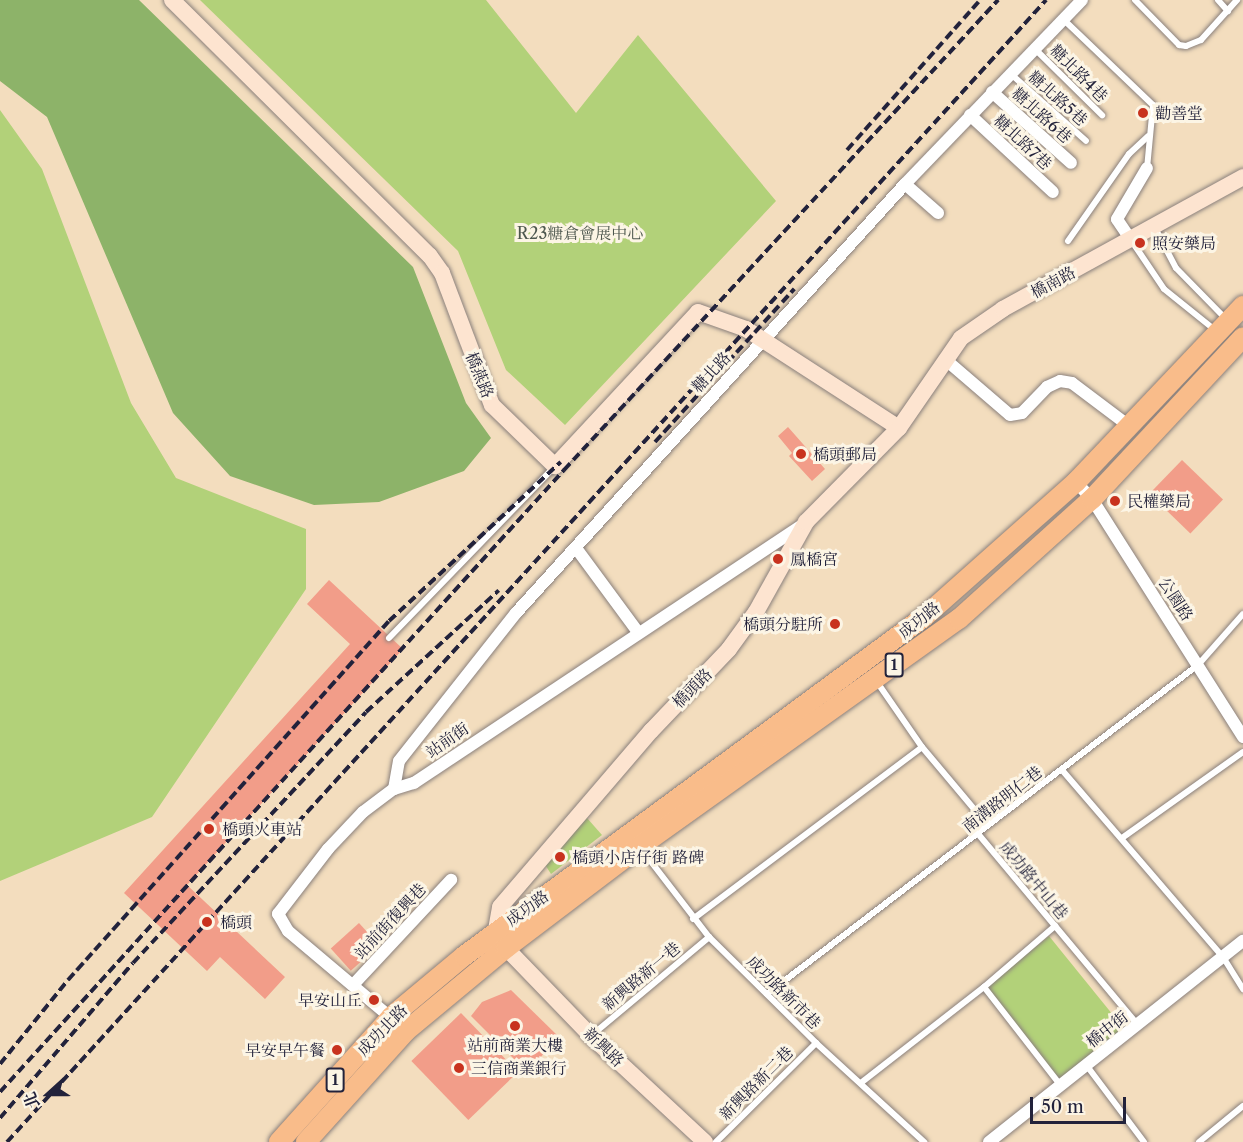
<!DOCTYPE html>
<html>
<head>
<meta charset="utf-8">
<style>
  body { margin:0 }
  #map { position:relative; width:1243px; height:1142px; overflow:hidden; background:#f3ddbe; font-family:"Libre Caslon Text","Noto Serif TC",serif }
  div>[style] { position:absolute }
  [style*='--x'] { left:calc(var(--x)*1px); top:calc(var(--y)*1px); width:calc(var(--w)*1px); rotate:calc(var(--a)*1deg) }
  .green>* { inset:0; background:#b2d179; transform-origin:0 0 }
  .forest>* { inset:0; background:#8db369 }
  .building>* { inset:0; background:#f29d89; transform-origin:0 0 }
  .roads { filter:drop-shadow(0 0 2px #8a807c) drop-shadow(0 0 2px #8a807c) }
  .lane>* { height:6px; margin:-3px; padding:0 3px; transform-origin:3px; border-radius:3px; background:#fff }
  .street>* { height:12px; margin:-6px; padding:0 6px; transform-origin:6px; border-radius:6px; background:#fff }
  .secondary>* { height:16px; margin:-8px; padding:0 8px; transform-origin:8px; border-radius:8px; background:#fde4d0 }
  .primary>* { height:20px; margin:-10px; padding:0 10px; transform-origin:10px; border-radius:10px; background:#f9bc8a }
  .rail>* { height:4px; margin-top:-2px; transform-origin:0; background:repeating-linear-gradient(90deg,#22223b 0 9px,transparent 0 13.5px) }
  .dots>* { width:16px; height:16px; translate:-50% -50%; box-sizing:border-box; border:3px solid #fcf5e5; border-radius:50% }
  span { translate:-50% -50%; white-space:nowrap; text-align:center; line-height:1.15; -webkit-text-stroke:6px #fcf5e5; paint-order:stroke }
  .shield-label span { padding:2px 4px; background:#fcf5e5; border:2px solid; border-radius:4px; -webkit-text-stroke-width:0 }
  .shield-label { font-size:15px; color:#22223b; font-weight:700 }
  .street-label { font-size:16px; color:#22223b }
  .poi-label { font-size:16px; color:#22223b }
  .left { translate:0 -50%; text-align:left }
  .right { translate:-100% -50%; text-align:right }
  .park-label { font-size:16px; color:#4d574e }
  .north { position:absolute; left:18px; top:1064px; width:60px; height:60px; -webkit-text-stroke:4px #fcf5e5; paint-order:stroke; rotate:249deg; font-size:16px; font-weight:700; line-height:24px; text-align:center; color:#22223b }
  .north::after { content:''; display:block; margin:auto; width:21px; height:27px; background:#22223b; clip-path:polygon(50% 0,100% 100%,50% 72%,0 100%) }
  .scale { position:absolute; left:1030px; top:1097px; width:96px; height:27px; box-sizing:border-box; border:3px solid #22223b; border-top:0; padding-left:8px; font-size:18px; line-height:21px; white-space:nowrap; color:#22223b; -webkit-text-stroke:4px #fcf5e5; paint-order:stroke }
</style>
</head>
<body>
<div id="map">
  <div class="green">
    <i style="clip-path:polygon(200px 0,486px 0,576px 113px,638px 35px,776px 201px,565px 425px,506px 370px,458px 251px)"></i>
    <i style="clip-path:polygon(0 110px,42px 169px,131px 403px,176px 478px,306px 529px,306px 589px,152px 817px,0 881px)"></i>
    <i style="clip-path:polygon(587px 818px,602px 835px,551px 874px,544px 863px)"></i>
    <i style="left:1049px;top:936px;width:118px;height:86px;rotate:51deg"></i>
  </div>
  <div class="forest">
    <i style="clip-path:polygon(0 0,139px 0,413px 267px,466px 403px,491px 438px,464px 471px,379px 502px,314px 505px,230px 476px,173px 413px,47px 117px,0 81px)"></i>
  </div>
  <div class="building">
    <i style="clip-path:polygon(788px 427px,825px 469px,812px 481px,789px 456px,792px 453px,778px 436px)"></i>
    <i style="left:1182px;top:460px;width:57px;height:47px;rotate:44deg"></i>
    <i style="clip-path:polygon(329px 580px,403px 649px,187px 885px,285px 977px,265px 999px,220px 957px,207px 971px,124px 893px,350px 644px,307px 604px)"></i>
    <i style="left:359px;top:923px;width:30px;height:38px;rotate:48deg"></i>
    <i style="clip-path:polygon(511px 990px,559px 1037px,527px 1072px,471px 1016px,482px 1002px)"></i>
    <i style="left:461px;top:1013px;width:82px;height:69px;rotate:46deg"></i>
  </div>
  <div class="roads">
    <div class="lane">
      <i style="--x:1135;--y:0;--w:63;--a:45.6"></i>
      <i style="--x:1179;--y:45;--w:7;--a:8"></i>
      <i style="--x:1186;--y:46;--w:16;--a:-22"></i>
      <i style="--x:1201;--y:40;--w:54;--a:-48"></i>
      <i style="--x:1218;--y:0;--w:15;--a:48"></i>
      <i style="--x:1064;--y:20;--w:123;--a:43.7"></i>
      <i style="--x:1153;--y:105;--w:63;--a:95.4"></i>
      <i style="--x:1036;--y:50;--w:93;--a:44.6"></i>
      <i style="--x:1012;--y:75;--w:99;--a:41.7"></i>
      <i style="--x:1155;--y:228;--w:45;--a:62.3"></i>
      <i style="--x:1176;--y:268;--w:71;--a:45.6"></i>
      <i style="--x:1131;--y:240;--w:59;--a:56"></i>
      <i style="--x:1164;--y:289;--w:65;--a:38.8"></i>
      <i style="--x:1068;--y:241;--w:106;--a:-55"></i>
      <i style="--x:1129;--y:154;--w:26;--a:-43"></i>
      <i style="--x:389;--y:638;--w:238;--a:-46"></i>
      <i style="--x:877;--y:682;--w:79;--a:55.3"></i>
      <i style="--x:922;--y:747;--w:81;--a:50"></i>
      <i style="--x:974;--y:809;--w:26;--a:79"></i>
      <i style="--x:979;--y:835;--w:248;--a:50.1"></i>
      <i style="--x:1062;--y:770;--w:247;--a:49.3"></i>
      <i style="--x:1223;--y:957;--w:38;--a:58"></i>
      <i style="--x:1122;--y:838;--w:148;--a:-35.4"></i>
      <i style="--x:642;--y:850;--w:110;--a:52.4"></i>
      <i style="--x:709;--y:937;--w:151;--a:44.7"></i>
      <i style="--x:816;--y:1043;--w:147;--a:42.5"></i>
      <i style="--x:693;--y:919;--w:286;--a:-36.9"></i>
      <i style="--x:984;--y:987;--w:125;--a:52.1"></i>
      <i style="--x:767;--y:994;--w:542;--a:-37.36"></i>
      <i style="--x:1198;--y:665;--w:68;--a:-48.6"></i>
      <i style="--x:592;--y:1035;--w:153;--a:-39.9"></i>
      <i style="--x:1087;--y:1066;--w:95;--a:53.1"></i>
      <i style="--x:862;--y:1082;--w:155;--a:-37.9"></i>
      <i style="--x:984;--y:987;--w:94;--a:-40.7"></i>
      <i style="--x:716;--y:1142;--w:141;--a:-44.7"></i>
      <i style="--x:1199;--y:1142;--w:57;--a:-39.3"></i>
    </div>
    <div class="street">
      <i style="--x:992;--y:92;--w:106;--a:41.9"></i>
      <i style="--x:970;--y:115;--w:113;--a:42.9"></i>
      <i style="--x:905;--y:184;--w:44;--a:41.3"></i>
      <i style="--x:1131;--y:240;--w:25;--a:-124"></i>
      <i style="--x:1117;--y:219;--w:59;--a:-59.5"></i>
      <i style="--x:946;--y:360;--w:84;--a:40.7"></i>
      <i style="--x:1010;--y:415;--w:12;--a:-9"></i>
      <i style="--x:1022;--y:413;--w:36;--a:-46"></i>
      <i style="--x:1047;--y:387;--w:14;--a:-25"></i>
      <i style="--x:1060;--y:381;--w:12;--a:9"></i>
      <i style="--x:1072;--y:383;--w:71;--a:37"></i>
      <i style="--x:1076;--y:482;--w:23;--a:47"></i>
      <i style="--x:1092;--y:499;--w:282;--a:57.6"></i>
      <i style="--x:576;--y:548;--w:104;--a:53.6"></i>
      <i style="--x:394;--y:789;--w:28;--a:-80"></i>
      <i style="--x:399;--y:761;--w:189;--a:-51.7"></i>
      <i style="--x:516;--y:613;--w:579;--a:-47.8"></i>
      <i style="--x:905;--y:184;--w:255;--a:-46.1"></i>
      <i style="--x:353;--y:985;--w:144;--a:-47"></i>
      <i style="--x:396;--y:1022;--w:141;--a:-139.9"></i>
      <i style="--x:288;--y:931;--w:20;--a:-120"></i>
      <i style="--x:278;--y:914;--w:82;--a:-52.4"></i>
      <i style="--x:328;--y:849;--w:51;--a:-46.6"></i>
      <i style="--x:363;--y:812;--w:39;--a:-37"></i>
      <i style="--x:394;--y:789;--w:21;--a:-17"></i>
      <i style="--x:414;--y:783;--w:467;--a:-33.6"></i>
      <i style="--x:989;--y:1142;--w:324;--a:-38.4"></i>
    </div>
    <div class="secondary">
      <i style="--x:172;--y:0;--w:363;--a:44.8"></i>
      <i style="--x:430;--y:256;--w:21;--a:55"></i>
      <i style="--x:442;--y:273;--w:141;--a:69.3"></i>
      <i style="--x:492;--y:405;--w:88;--a:44.1"></i>
      <i style="--x:555;--y:466;--w:210;--a:-47.1"></i>
      <i style="--x:698;--y:312;--w:51;--a:19.5"></i>
      <i style="--x:746;--y:329;--w:182;--a:32.9"></i>
      <i style="--x:705;--y:1142;--w:156;--a:-137.1"></i>
      <i style="--x:591;--y:1036;--w:122;--a:-134"></i>
      <i style="--x:506;--y:948;--w:21;--a:-119"></i>
      <i style="--x:496;--y:930;--w:23;--a:-80"></i>
      <i style="--x:500;--y:907;--w:232;--a:-49.4"></i>
      <i style="--x:651;--y:731;--w:113;--a:-46.4"></i>
      <i style="--x:729;--y:649;--w:46;--a:-53.9"></i>
      <i style="--x:756;--y:612;--w:103;--a:-60.9"></i>
      <i style="--x:806;--y:522;--w:132;--a:-45.3"></i>
      <i style="--x:899;--y:428;--w:109;--a:-55.4"></i>
      <i style="--x:961;--y:338;--w:51;--a:-34.6"></i>
      <i style="--x:1003;--y:309;--w:274;--a:-28.8"></i>
    </div>
    <div class="primary">
      <i style="--x:279;--y:1142;--w:168;--a:-48.1"></i>
      <i style="--x:391;--y:1017;--w:95;--a:-39.9"></i>
      <i style="--x:464;--y:956;--w:571;--a:-36.39"></i>
      <i style="--x:924;--y:617;--w:203;--a:-41.6"></i>
      <i style="--x:1076;--y:482;--w:243;--a:-46.5"></i>
      <i style="--x:306;--y:1142;--w:149;--a:-48"></i>
      <i style="--x:406;--y:1031;--w:130;--a:-39.7"></i>
      <i style="--x:506;--y:948;--w:167;--a:-37.2"></i>
      <i style="--x:639;--y:847;--w:393;--a:-35.5"></i>
      <i style="--x:959;--y:619;--w:179;--a:-42.1"></i>
      <i style="--x:1092;--y:499;--w:221;--a:-47"></i>
    </div>
  </div>
  <div class="rail">
    <i style="--x:847;--y:150;--w:200;--a:-48.4"></i>
    <i style="--x:655;--y:442;--w:207;--a:-47.7"></i>
    <i style="--x:0;--y:1064;--w:108;--a:-51"></i>
    <i style="--x:68;--y:980;--w:482;--a:-48.2"></i>
    <i style="--x:389;--y:621;--w:234;--a:-42.8"></i>
    <i style="--x:0;--y:1092;--w:840;--a:-47.8"></i>
    <i style="--x:564;--y:470;--w:640;--a:-47.28"></i>
    <i style="--x:0;--y:1118;--w:204;--a:-49.4"></i>
    <i style="--x:133;--y:963;--w:342;--a:-47.1"></i>
    <i style="--x:366;--y:712;--w:180;--a:-42.5"></i>
    <i style="--x:7;--y:1142;--w:1544;--a:-47.7"></i>
  </div>
  <div class="dots">
    <i style="left:1143px;top:113px;background:#c8321e"></i>
    <i style="left:1140px;top:243px;background:#c8321e"></i>
    <i style="left:801px;top:454px;background:#c8321e"></i>
    <i style="left:1115px;top:501px;background:#c8321e"></i>
    <i style="left:778px;top:559px;background:#c8321e"></i>
    <i style="left:835px;top:624px;background:#c8321e"></i>
    <i style="left:209px;top:829px;background:#c8321e"></i>
    <i style="left:560px;top:857px;background:#c8321e"></i>
    <i style="left:207px;top:922px;background:#c8321e"></i>
    <i style="left:374px;top:1000px;background:#c8321e"></i>
    <i style="left:515px;top:1026px;background:#c8321e"></i>
    <i style="left:337px;top:1050px;background:#c8321e"></i>
    <i style="left:459px;top:1068px;background:#c8321e"></i>
  </div>
  <div class="shield-label">
    <span style="left:894px;top:665px">1</span>
    <span style="left:335px;top:1080px">1</span>
  </div>
  <div class="street-label">
    <span style="left:1079px;top:73px;rotate:45deg">糖北路4巷</span>
    <span style="left:1058px;top:98px;rotate:42deg">糖北路5巷</span>
    <span style="left:1042px;top:115px;rotate:42deg">糖北路6巷</span>
    <span style="left:1023px;top:142px;rotate:43deg">糖北路7巷</span>
    <span style="left:1053px;top:282px;rotate:-28deg">橋南路</span>
    <span style="left:711px;top:372px;rotate:-47deg">糖北路</span>
    <span style="left:480px;top:375px;rotate:68deg">橋燕路</span>
    <span style="left:1176px;top:599px;rotate:57deg">公園路</span>
    <span style="left:919px;top:620px;rotate:-39deg">成功路</span>
    <span style="left:692px;top:688px;rotate:-45deg">橋頭路</span>
    <span style="left:447px;top:740px;rotate:-35deg">站前街</span>
    <span style="left:1002px;top:799px;rotate:-38deg">南溝路明仁巷</span>
    <span style="left:1034px;top:880px;rotate:50deg">成功路中山巷</span>
    <span style="left:527px;top:908px;rotate:-36deg">成功路</span>
    <span style="left:390px;top:921px;rotate:-47deg">站前街復興巷</span>
    <span style="left:641px;top:976px;rotate:-40deg">新興路新一巷</span>
    <span style="left:784px;top:992px;rotate:45deg">成功路新市巷</span>
    <span style="left:1107px;top:1029px;rotate:-38deg">橋中街</span>
    <span style="left:382px;top:1030px;rotate:-46deg">成功北路</span>
    <span style="left:604px;top:1047px;rotate:44deg">新興路</span>
    <span style="left:756px;top:1083px;rotate:-45deg">新興路新二巷</span>
  </div>
  <div class="poi-label">
    <span class="left" style="left:1155px;top:113px">勸善堂</span>
    <span class="left" style="left:1152px;top:243px">照安藥局</span>
    <span class="left" style="left:813px;top:454px">橋頭郵局</span>
    <span class="left" style="left:1127px;top:501px">民權藥局</span>
    <span class="left" style="left:790px;top:559px">鳳橋宮</span>
    <span class="right" style="left:823px;top:624px">橋頭分駐所</span>
    <span class="left" style="left:222px;top:829px">橋頭火車站</span>
    <span class="left" style="left:572px;top:857px">橋頭小店仔街 路碑</span>
    <span class="left" style="left:220px;top:922px">橋頭</span>
    <span class="right" style="left:362px;top:1000px">早安山丘</span>
    <span style="left:515px;top:1045px">站前商業大樓</span>
    <span class="right" style="left:325px;top:1050px">早安早午餐</span>
    <span class="left" style="left:471px;top:1068px">三信商業銀行</span>
  </div>
  <div class="park-label">
    <span style="left:580px;top:233px">R23糖倉會展中心</span>
  </div>
  <div class="north">北</div>
  <div class="scale">50 m</div>
</div>
</body>
</html>
